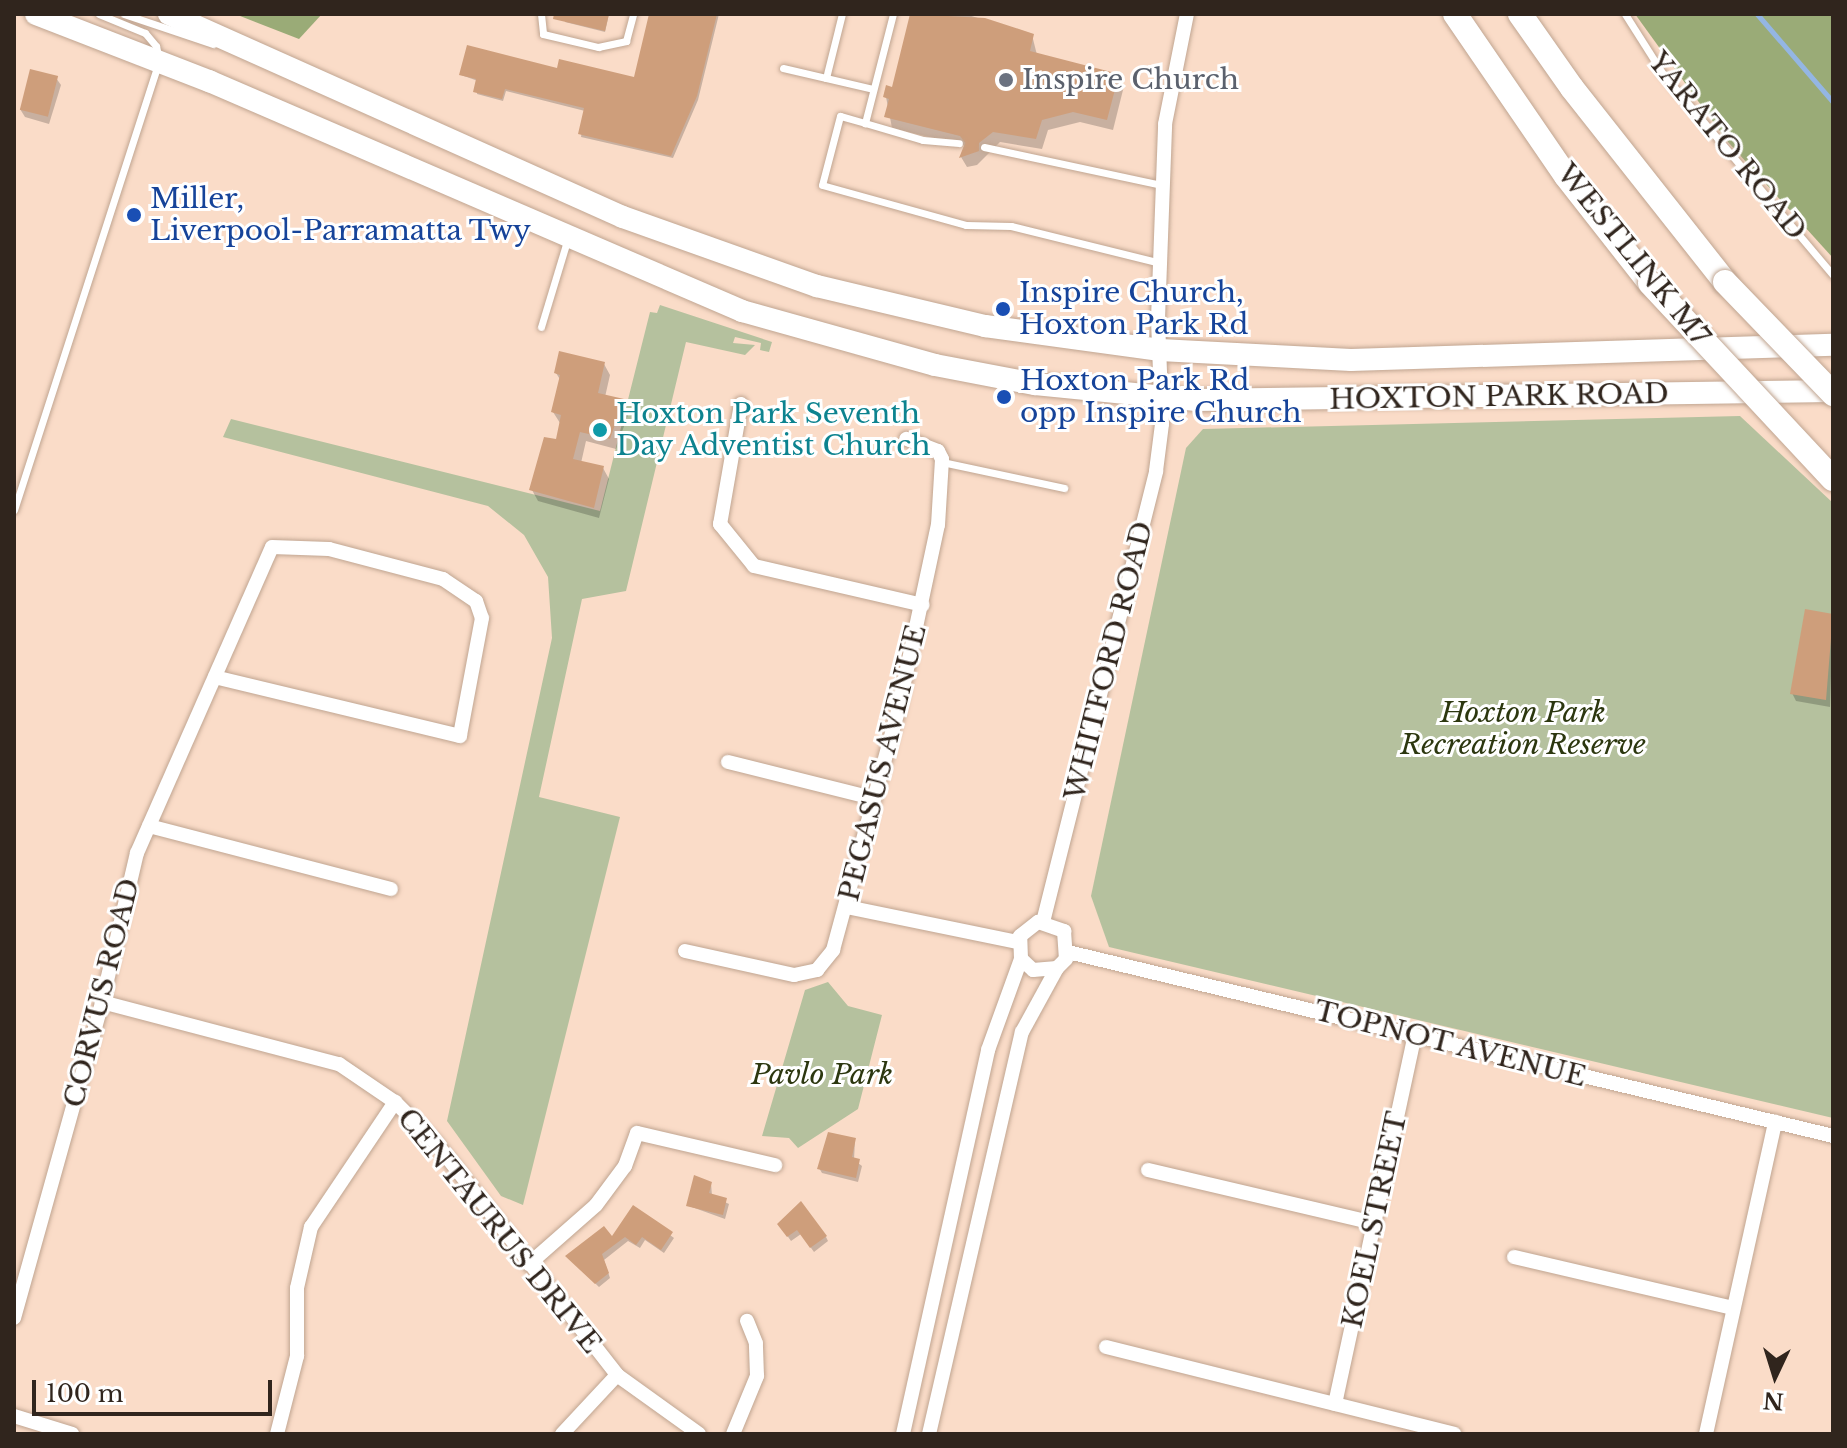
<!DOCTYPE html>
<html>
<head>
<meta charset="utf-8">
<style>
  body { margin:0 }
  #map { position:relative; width:1847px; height:1448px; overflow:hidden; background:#fadcc8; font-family:"Libre Baskerville",serif }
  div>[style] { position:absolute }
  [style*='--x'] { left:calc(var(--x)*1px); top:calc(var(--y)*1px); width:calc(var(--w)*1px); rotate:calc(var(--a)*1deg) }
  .green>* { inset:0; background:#b5c19e }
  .forest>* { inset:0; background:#9aab77 }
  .shadow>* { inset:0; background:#0003 }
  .stream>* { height:5px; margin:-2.5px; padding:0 2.5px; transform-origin:2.5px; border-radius:2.5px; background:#94b6e3 }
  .building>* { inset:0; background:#ce9e7b; transform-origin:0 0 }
  .roads { filter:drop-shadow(0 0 2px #c0a591) drop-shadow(0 0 2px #c0a591) }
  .lane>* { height:7px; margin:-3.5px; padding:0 3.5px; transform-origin:3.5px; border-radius:3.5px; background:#fff }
  .street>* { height:14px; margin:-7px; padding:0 7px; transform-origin:7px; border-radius:7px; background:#fff }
  .primary>* { height:22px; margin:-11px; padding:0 11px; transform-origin:11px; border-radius:11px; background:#fff }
  .highway>* { height:24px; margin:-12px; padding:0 12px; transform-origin:12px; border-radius:12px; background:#fff }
  .bridges { filter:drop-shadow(0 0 2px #c0a591) drop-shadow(0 0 2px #c0a591) }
  .highway-bridge>* { height:24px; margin:-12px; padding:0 12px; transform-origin:12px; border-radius:12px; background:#fff }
  .dots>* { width:22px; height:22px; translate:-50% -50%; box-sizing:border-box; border:4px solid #fff; border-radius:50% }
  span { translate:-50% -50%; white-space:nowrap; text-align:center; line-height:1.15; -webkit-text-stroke:6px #fff; paint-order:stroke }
  .worship-label { font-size:28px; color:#5b616d }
  .left { translate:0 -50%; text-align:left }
  .street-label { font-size:28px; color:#30251d }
  .transit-label { font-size:28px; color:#164399 }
  .culture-label { font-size:28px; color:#0d838f }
  .park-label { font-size:28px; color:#2c370f; font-style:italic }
  .frame { position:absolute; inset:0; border:16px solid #30251d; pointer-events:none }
  .north { position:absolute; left:1735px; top:1336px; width:80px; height:80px; -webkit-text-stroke:6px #fff; paint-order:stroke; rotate:184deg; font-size:22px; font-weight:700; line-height:32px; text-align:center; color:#30251d }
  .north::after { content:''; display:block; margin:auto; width:28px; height:36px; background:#30251d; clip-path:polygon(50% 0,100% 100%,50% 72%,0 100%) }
  .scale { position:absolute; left:32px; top:1380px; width:240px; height:36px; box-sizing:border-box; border:4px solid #30251d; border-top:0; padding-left:10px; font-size:24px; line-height:28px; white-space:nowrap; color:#30251d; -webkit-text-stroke:6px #fff; paint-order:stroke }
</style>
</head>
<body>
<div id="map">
  <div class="green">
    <i style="clip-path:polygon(660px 305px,772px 342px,769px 352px,760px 350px,761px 343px,735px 337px,733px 343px,755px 345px,745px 355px,686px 342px,626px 591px,582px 599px,539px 797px,620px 817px,523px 1205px,501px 1196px,447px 1121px,552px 638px,548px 577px,524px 535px,488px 506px,223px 437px,231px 419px,600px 511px,650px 312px,657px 313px)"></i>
    <i style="clip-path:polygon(1740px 416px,1833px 503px,1833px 1118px,1109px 947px,1091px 896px,1186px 448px,1203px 429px)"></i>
    <i style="clip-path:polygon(828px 982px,848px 1006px,882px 1015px,858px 1109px,798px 1148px,789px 1138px,762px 1136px,805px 990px)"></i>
  </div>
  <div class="forest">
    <i style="clip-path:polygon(235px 14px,322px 14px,299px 39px)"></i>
    <i style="clip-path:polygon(1635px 14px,1833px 14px,1833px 258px,1727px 141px)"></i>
  </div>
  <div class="shadow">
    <i style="clip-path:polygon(565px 14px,609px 14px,605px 32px,565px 22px)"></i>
    <i style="clip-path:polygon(651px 14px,719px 14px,698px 100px,673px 158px,581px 137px,585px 111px,506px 91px,503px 101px,477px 94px,478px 81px,461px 75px,559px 70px,635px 79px)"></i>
    <i style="clip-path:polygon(912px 14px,965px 14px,1032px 35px,1037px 55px,1118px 76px,1124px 86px,1113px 130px,1080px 122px,1048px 130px,1042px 149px,1000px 142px,977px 165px,967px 167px,961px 157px,966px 146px,892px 128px,886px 97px,893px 89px)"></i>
    <i style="clip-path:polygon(56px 78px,61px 85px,49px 124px,25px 117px,20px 109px)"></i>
    <i style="clip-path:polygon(604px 364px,610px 375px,605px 397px,623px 401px,629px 412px,616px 449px,586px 441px,581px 463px,603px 468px,609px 479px,599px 518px,538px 501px,532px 490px,557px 442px,560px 423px,553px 412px,561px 381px,556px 373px)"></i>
    <i style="clip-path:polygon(1807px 612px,1833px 616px,1830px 707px,1796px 701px,1792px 693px)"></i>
    <i style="clip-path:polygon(855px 1140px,854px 1160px,862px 1166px,858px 1182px,822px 1173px,819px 1168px)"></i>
    <i style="clip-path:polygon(711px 1183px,712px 1196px,729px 1204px,725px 1219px,689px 1206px)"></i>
    <i style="clip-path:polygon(634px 1208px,674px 1238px,664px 1253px,645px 1240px,640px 1248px,628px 1241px,604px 1260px,610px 1278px,599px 1287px,568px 1257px,612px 1239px)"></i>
    <i style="clip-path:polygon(779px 1224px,826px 1237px,828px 1241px,814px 1252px,801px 1234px,791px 1241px)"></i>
  </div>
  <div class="stream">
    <i style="--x:1757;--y:14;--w:116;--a:49.2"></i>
  </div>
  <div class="building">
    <i style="clip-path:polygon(554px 14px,609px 14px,605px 31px,553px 19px)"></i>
    <i style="clip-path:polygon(649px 14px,717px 14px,697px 96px,671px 156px,578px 134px,584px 108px,505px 89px,502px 99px,473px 92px,476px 79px,459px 75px,467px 45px,557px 68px,559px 59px,634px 77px)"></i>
    <i style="clip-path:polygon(910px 14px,985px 18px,1034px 34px,1030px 51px,1119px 74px,1107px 120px,1073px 112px,1042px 120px,1036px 139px,993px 132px,979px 143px,979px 151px,959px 158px,965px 143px,960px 136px,884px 117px,889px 99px,883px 97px,886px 85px,892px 87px)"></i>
    <i style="left:30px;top:69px;width:29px;height:42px;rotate:14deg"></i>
    <i style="clip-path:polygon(559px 351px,605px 362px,598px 393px,624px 399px,610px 439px,580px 432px,573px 459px,604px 466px,594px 508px,529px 490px,544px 437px,556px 439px,561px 415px,551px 412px,560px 375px,554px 373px)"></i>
    <i style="clip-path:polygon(1805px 609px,1833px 614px,1826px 700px,1790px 694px)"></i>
    <i style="clip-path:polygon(828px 1132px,856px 1138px,852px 1157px,860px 1159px,856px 1178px,817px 1169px)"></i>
    <i style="clip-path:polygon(694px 1175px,712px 1182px,709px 1193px,727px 1198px,723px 1215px,686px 1206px)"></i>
    <i style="clip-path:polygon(801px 1201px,827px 1236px,810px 1248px,797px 1230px,787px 1237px,777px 1224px)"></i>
    <i style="clip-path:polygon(633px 1205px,673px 1232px,661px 1250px,642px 1237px,636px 1245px,625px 1237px,602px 1254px,609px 1273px,595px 1284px,565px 1256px,604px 1226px,612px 1236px)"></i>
  </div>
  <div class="roads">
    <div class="lane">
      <i style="--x:124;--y:14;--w:94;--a:18.6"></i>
      <i style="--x:541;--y:14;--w:20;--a:84"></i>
      <i style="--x:543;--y:34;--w:57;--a:13.3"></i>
      <i style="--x:598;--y:47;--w:29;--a:-12"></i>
      <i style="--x:626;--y:41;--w:28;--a:-75"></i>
      <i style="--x:893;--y:14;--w:113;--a:104.4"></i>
      <i style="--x:865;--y:123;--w:60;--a:16.3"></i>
      <i style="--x:923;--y:140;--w:36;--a:5"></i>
      <i style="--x:1625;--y:14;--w:71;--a:57.7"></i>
      <i style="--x:1663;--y:74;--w:263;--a:49.8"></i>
      <i style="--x:783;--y:68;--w:92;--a:13.1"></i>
      <i style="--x:826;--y:78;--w:66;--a:-76"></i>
      <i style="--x:865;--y:123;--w:26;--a:-164"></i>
      <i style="--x:840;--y:116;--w:71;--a:104.6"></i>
      <i style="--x:822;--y:185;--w:149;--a:15.5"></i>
      <i style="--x:966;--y:225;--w:45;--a:1.3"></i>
      <i style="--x:1011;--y:226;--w:154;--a:13.9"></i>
      <i style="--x:984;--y:147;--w:181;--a:12.1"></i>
      <i style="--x:541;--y:327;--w:90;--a:-73.2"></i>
      <i style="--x:942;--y:462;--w:125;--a:12"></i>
      <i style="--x:14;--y:510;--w:472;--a:-72.1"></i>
      <i style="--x:159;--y:61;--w:15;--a:-101"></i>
      <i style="--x:156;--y:46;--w:17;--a:-130"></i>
      <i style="--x:145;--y:33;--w:50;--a:-157.6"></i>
    </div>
    <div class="street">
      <i style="--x:741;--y:404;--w:122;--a:99.9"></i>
      <i style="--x:720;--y:524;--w:54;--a:51"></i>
      <i style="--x:754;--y:566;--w:173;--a:13"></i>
      <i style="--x:728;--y:762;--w:148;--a:14"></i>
      <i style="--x:149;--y:826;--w:250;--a:14.6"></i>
      <i style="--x:847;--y:907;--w:175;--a:11.6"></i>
      <i style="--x:1043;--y:922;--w:465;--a:-75.9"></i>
      <i style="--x:1156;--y:471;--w:47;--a:-82.7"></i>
      <i style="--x:1162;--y:424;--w:105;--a:-92.2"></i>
      <i style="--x:1158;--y:319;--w:195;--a:-87.9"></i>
      <i style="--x:1165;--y:124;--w:112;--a:-78.7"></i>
      <i style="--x:685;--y:951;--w:112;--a:12.4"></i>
      <i style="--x:794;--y:975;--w:24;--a:-12"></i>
      <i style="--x:817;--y:970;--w:26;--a:-51"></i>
      <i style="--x:833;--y:950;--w:248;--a:-74.8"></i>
      <i style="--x:898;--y:711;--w:190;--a:-77.9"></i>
      <i style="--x:938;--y:525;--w:66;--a:-86.5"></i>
      <i style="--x:942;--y:459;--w:9;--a:-117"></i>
      <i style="--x:938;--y:451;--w:34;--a:-159"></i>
      <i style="--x:1068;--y:952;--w:787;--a:13.52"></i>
      <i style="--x:102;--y:1002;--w:245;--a:14.7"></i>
      <i style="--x:339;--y:1064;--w:68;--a:34.2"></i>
      <i style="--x:395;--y:1102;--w:58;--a:45"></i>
      <i style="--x:436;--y:1143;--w:294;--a:52"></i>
      <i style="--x:617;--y:1375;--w:101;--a:35.7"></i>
      <i style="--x:1148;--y:1170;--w:232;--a:13.2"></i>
      <i style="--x:1514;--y:1257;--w:225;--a:13.1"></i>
      <i style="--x:529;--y:1264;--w:89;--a:-41.4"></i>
      <i style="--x:596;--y:1205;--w:49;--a:-53.4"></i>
      <i style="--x:625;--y:1166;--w:35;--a:-70"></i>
      <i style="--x:637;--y:1133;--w:142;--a:13.1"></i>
      <i style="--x:14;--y:1318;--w:328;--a:-74.4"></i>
      <i style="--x:102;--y:1002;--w:153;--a:-76.8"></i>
      <i style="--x:137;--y:853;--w:334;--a:-66.2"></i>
      <i style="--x:272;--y:547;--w:57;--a:2"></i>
      <i style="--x:329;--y:549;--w:118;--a:14.7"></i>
      <i style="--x:443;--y:579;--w:40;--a:34"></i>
      <i style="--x:476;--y:601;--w:18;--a:71"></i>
      <i style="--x:482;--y:618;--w:120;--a:100.6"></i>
      <i style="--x:460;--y:736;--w:252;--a:-166.5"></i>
      <i style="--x:1106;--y:1347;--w:359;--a:14"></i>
      <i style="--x:1335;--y:1404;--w:378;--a:-77.8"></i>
      <i style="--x:14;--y:1416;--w:61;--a:17.2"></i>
      <i style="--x:277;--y:1434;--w:81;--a:-75.6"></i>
      <i style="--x:297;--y:1356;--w:68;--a:-90"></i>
      <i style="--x:297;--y:1288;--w:63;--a:-77.1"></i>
      <i style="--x:311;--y:1227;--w:151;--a:-56.1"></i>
      <i style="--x:562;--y:1434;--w:81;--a:-47"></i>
      <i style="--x:733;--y:1434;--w:63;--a:-67.5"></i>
      <i style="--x:757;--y:1376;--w:33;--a:-92"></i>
      <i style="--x:756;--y:1343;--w:24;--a:-112"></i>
      <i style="--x:903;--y:1434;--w:393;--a:-77.5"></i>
      <i style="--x:988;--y:1050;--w:97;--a:-70.1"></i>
      <i style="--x:1021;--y:959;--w:23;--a:-92"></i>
      <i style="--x:1020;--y:936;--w:23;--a:-38"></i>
      <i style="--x:1038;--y:922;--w:28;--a:19"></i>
      <i style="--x:1064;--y:931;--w:28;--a:86"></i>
      <i style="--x:1066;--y:959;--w:13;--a:135"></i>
      <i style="--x:1057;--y:968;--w:24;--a:175"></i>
      <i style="--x:1033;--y:970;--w:16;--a:-137"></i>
      <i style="--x:929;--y:1434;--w:413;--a:-77"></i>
      <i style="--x:1022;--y:1032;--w:73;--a:-61.3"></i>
      <i style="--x:1706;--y:1434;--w:320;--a:-77.5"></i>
    </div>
    <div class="primary">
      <i style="--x:36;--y:14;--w:186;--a:21.2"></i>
      <i style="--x:209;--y:81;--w:581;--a:23.34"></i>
      <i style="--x:742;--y:311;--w:200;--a:15.6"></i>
      <i style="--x:935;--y:365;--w:102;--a:10.8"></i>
      <i style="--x:1035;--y:384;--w:162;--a:5.7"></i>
      <i style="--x:1196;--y:400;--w:637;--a:-0.81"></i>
      <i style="--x:169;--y:14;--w:497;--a:24.1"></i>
      <i style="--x:623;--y:217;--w:206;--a:19.6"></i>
      <i style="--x:817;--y:286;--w:173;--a:13.4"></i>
      <i style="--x:985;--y:326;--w:177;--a:7.8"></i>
      <i style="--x:1160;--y:350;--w:191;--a:3"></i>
      <i style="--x:1351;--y:360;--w:482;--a:-1.8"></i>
    </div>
    <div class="highway">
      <i style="--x:1455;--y:14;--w:196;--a:55.6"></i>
      <i style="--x:1566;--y:176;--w:136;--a:51.9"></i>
      <i style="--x:1520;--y:14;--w:90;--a:54.9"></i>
      <i style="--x:1572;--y:88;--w:247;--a:51.7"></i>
    </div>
  </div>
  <div class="bridges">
    <div class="highway-bridge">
      <i style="--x:1725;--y:282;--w:156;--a:46"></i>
      <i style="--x:1650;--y:283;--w:268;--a:47"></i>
    </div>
  </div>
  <div class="dots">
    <i style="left:1006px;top:80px;background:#6b7280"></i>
    <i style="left:134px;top:215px;background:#1a4fb4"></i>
    <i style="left:1003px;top:309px;background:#1a4fb4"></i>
    <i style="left:1004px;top:397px;background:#1a4fb4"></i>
    <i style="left:600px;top:430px;background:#0f9aa8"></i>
  </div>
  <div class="worship-label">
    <span class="left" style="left:1022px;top:80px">Inspire Church</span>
  </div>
  <div class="street-label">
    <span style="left:1727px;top:146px;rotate:51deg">YARATO ROAD</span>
    <span style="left:1633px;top:255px;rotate:51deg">WESTLINK M7</span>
    <span style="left:1499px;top:397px;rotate:-1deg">HOXTON PARK ROAD</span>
    <span style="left:1109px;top:661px;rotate:-76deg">WHITFORD ROAD</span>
    <span style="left:883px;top:763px;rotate:-76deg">PEGASUS AVENUE</span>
    <span style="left:102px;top:993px;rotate:-76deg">CORVUS ROAD</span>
    <span style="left:1450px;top:1044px;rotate:14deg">TOPNOT AVENUE</span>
    <span style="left:1375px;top:1220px;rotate:-78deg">KOEL STREET</span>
    <span style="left:499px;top:1231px;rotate:51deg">CENTAURUS DRIVE</span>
  </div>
  <div class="transit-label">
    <span class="left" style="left:150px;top:215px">Miller,<br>Liverpool-Parramatta Twy</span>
    <span class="left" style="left:1019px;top:309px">Inspire Church,<br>Hoxton Park Rd</span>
    <span class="left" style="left:1020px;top:397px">Hoxton Park Rd<br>opp Inspire Church</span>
  </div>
  <div class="culture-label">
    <span class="left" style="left:616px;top:430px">Hoxton Park Seventh<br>Day Adventist Church</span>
  </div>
  <div class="park-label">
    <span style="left:1523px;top:729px">Hoxton Park<br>Recreation Reserve</span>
    <span style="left:822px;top:1075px">Pavlo Park</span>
  </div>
  <div class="frame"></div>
  <div class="north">N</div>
  <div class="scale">100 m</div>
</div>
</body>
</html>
